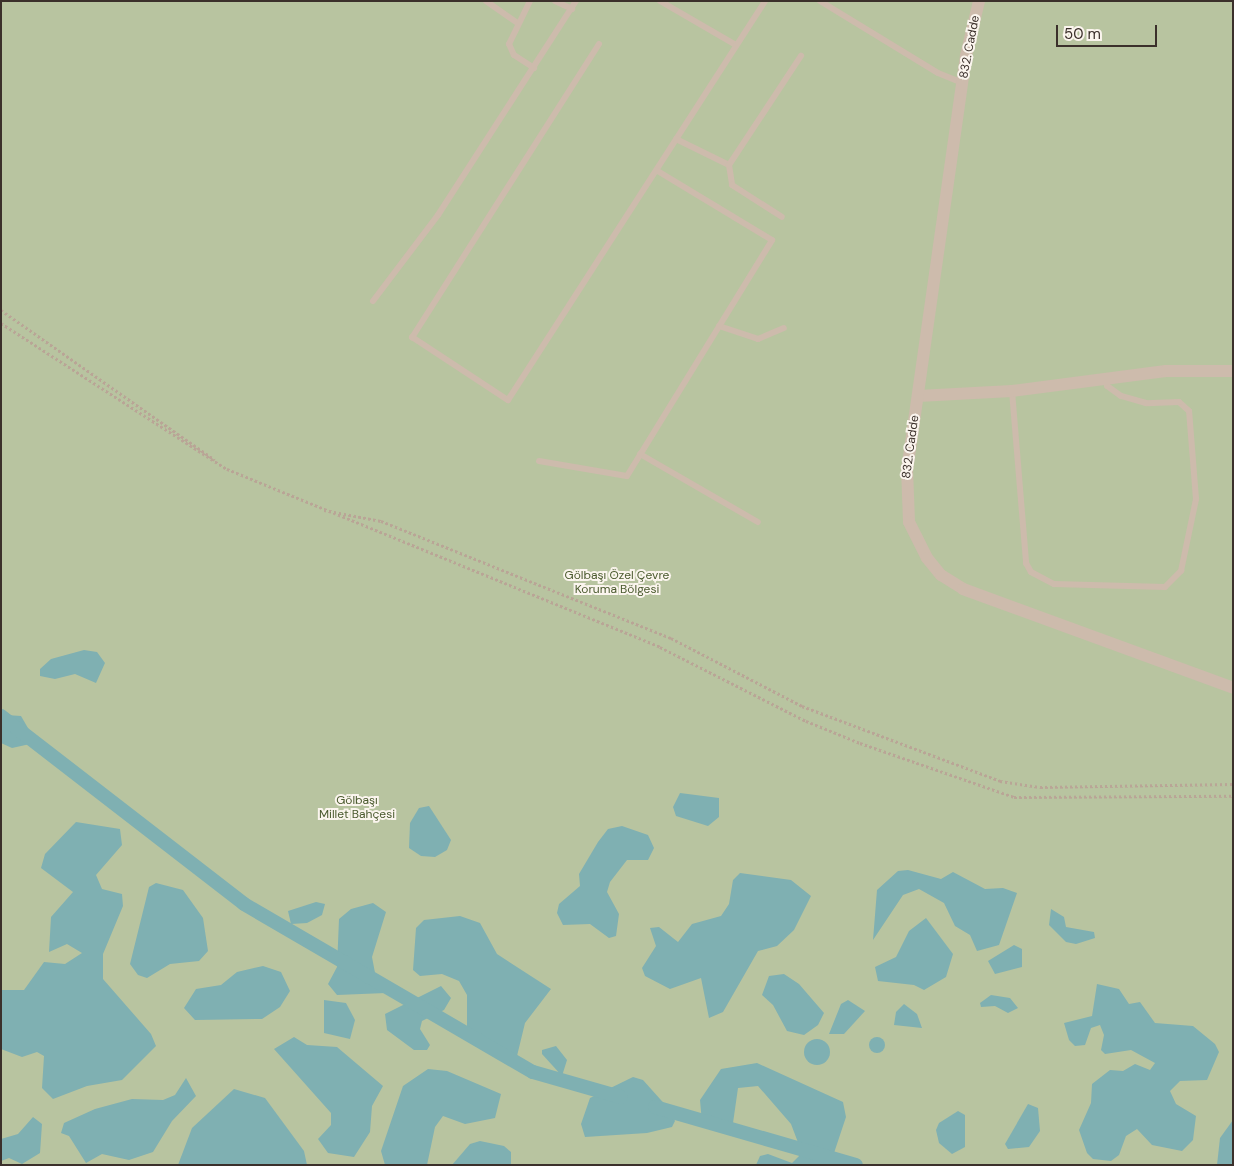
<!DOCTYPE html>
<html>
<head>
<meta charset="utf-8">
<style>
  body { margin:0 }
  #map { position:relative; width:1234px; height:1166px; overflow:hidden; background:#f4ebe1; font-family:"DM Sans",sans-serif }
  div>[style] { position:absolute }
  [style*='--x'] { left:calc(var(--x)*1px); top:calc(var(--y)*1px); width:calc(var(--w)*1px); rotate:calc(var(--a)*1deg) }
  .green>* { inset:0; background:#b8c4a0; transform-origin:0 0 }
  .water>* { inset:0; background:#7fb0b2 }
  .round { border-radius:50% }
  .canal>* { height:14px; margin:-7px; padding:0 7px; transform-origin:7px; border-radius:7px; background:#7fb0b2 }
  .path>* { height:2.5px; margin-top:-1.25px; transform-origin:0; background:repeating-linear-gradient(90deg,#b9a596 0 2.5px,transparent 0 5px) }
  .service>* { height:6px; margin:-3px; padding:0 3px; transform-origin:3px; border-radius:3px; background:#cdbbac }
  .minor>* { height:12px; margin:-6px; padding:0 6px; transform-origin:6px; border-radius:6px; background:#cdbbac }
  .tertiary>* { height:12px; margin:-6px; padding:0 6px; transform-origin:6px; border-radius:6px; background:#cdbbac }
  span { translate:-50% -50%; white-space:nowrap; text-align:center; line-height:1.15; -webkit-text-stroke:4px #fbf5ee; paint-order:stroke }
  .street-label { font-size:12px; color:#3b302b }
  .park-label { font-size:12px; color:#4a5a2e }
  .frame { position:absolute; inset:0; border:2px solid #3b302b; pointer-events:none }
  .scale { position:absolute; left:1056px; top:25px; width:101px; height:22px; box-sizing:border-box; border:2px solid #3b302b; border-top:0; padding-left:6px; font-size:15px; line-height:18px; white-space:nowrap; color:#3b302b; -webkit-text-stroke:4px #fbf5ee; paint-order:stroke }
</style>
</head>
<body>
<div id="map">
  <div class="green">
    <i style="left:1px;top:1px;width:1232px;height:1164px"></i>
  </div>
  <div class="water">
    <i style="clip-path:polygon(84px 650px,97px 652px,105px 663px,96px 683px,75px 674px,55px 679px,40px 676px,40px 669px,51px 659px)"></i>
    <i style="clip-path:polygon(6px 715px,21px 716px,32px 735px,30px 744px,12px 748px,1px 743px,1px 717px)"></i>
    <i style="clip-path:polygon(680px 793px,719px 798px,719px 817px,708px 826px,676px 816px,673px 807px)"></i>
    <i style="clip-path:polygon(429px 806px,451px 840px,447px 850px,435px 857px,421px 856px,409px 848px,410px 823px,419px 808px)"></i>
    <i style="clip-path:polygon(76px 822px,120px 829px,122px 845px,96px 875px,102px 889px,122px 894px,123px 906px,103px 954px,103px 979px,151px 1034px,156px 1046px,122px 1080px,87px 1086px,53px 1099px,42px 1088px,44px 1056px,37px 1052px,22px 1057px,1px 1049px,1px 990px,24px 990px,44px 962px,65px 964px,82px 953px,67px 944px,49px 952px,51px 917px,73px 892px,41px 868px,45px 854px)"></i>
    <i style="clip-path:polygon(622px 826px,648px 835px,654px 848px,648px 860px,627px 860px,610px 882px,607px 892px,619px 914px,616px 936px,609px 938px,590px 924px,563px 925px,557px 913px,559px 904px,580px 886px,579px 874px,598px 842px,608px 829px)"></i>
    <i style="clip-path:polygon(908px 870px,941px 879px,953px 872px,985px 889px,1003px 888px,1017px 893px,999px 945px,977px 951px,970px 935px,955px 926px,944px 903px,919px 889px,903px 895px,873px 940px,877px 890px,898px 871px)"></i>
    <i style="clip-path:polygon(740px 873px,791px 880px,811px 896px,794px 930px,777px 946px,758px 951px,723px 1012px,709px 1018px,701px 978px,670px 989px,645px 976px,642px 968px,656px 946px,650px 928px,659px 927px,678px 942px,692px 924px,721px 916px,729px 904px,733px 880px)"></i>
    <i style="clip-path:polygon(156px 883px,183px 890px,203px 918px,208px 951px,199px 961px,170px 964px,147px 978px,138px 975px,130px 964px,149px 887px)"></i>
    <i style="clip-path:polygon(316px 902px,325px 904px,322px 915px,307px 923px,291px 924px,288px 911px)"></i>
    <i style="clip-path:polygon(373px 903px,386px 912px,372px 957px,376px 978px,388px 988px,386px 993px,337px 995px,328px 984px,337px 967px,339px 919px,351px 909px)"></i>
    <i style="clip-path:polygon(1051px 909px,1064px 917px,1066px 927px,1094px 932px,1095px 938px,1076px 944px,1066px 942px,1049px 925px)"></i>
    <i style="clip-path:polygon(460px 916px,480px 923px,497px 954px,551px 989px,525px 1023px,517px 1056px,505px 1056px,467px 1027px,467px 995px,459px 981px,442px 974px,420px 976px,413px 970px,416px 928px,424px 920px)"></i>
    <i style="clip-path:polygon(926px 918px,953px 954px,946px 977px,924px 990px,914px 985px,878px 981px,875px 967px,896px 957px,909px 931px)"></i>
    <i style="clip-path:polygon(1014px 945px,1022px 949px,1022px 967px,995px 974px,988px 961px)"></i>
    <i style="clip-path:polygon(263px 966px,281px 972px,290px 991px,280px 1007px,262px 1019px,195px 1020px,184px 1008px,196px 989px,221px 985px,237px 972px)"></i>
    <i style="clip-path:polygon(784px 974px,799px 984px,824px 1013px,818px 1025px,804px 1035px,787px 1031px,773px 1005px,762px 995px,769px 976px)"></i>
    <i style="clip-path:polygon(1097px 984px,1119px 989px,1129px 1004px,1140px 1002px,1155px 1023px,1193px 1026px,1215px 1044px,1219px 1052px,1207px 1080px,1180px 1081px,1170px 1091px,1176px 1104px,1196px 1116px,1193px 1140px,1182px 1151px,1152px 1145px,1137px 1129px,1126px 1136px,1119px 1155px,1111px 1161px,1093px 1159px,1087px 1153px,1079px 1130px,1091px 1103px,1092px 1084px,1110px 1070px,1123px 1071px,1135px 1064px,1150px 1070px,1155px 1063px,1131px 1050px,1105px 1054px,1101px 1050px,1104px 1035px,1100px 1025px,1091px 1028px,1085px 1045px,1075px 1046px,1069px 1040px,1064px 1023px,1092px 1016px)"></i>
    <i style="clip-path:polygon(441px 986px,451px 998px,444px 1010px,422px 1021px,420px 1029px,430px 1045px,427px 1050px,414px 1050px,387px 1030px,385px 1014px)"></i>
    <i style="clip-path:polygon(991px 995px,1010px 998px,1018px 1008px,1008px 1013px,995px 1006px,981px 1007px,980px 1003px)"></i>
    <i style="clip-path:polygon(324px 1000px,346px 1003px,355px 1020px,350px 1039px,324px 1033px)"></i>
    <i style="clip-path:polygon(848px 1000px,865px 1011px,844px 1034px,829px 1034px,841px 1004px)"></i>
    <i style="clip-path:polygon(904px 1004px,917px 1014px,922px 1028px,894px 1025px,896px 1012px)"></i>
    <i class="round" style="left:869px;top:1037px;width:16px;height:16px"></i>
    <i style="clip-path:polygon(294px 1037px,307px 1045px,337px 1047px,383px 1086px,372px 1106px,370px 1132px,354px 1157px,328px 1153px,318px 1139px,331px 1125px,331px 1113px,274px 1049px)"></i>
    <i class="round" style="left:804px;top:1039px;width:26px;height:26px"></i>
    <i style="clip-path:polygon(556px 1046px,567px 1060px,562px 1076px,542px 1054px,542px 1050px)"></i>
    <i style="clip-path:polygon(757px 1063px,843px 1102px,846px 1117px,830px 1165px,756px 1165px,760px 1156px,768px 1154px,792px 1163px,802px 1153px,791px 1124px,758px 1086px,738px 1088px,733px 1123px,714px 1129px,702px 1123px,700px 1100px,721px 1069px)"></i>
    <i style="clip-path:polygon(428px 1069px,447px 1071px,501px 1094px,495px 1118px,465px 1124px,443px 1116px,435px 1127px,427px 1165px,385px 1165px,381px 1151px,403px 1086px)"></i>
    <i style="clip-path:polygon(633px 1077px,643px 1080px,669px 1109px,675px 1121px,672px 1127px,647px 1133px,585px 1137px,581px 1124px,590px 1098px)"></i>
    <i style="clip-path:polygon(186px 1078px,196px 1096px,172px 1121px,153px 1152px,129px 1160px,102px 1154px,86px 1163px,69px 1136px,61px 1133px,64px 1123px,95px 1109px,132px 1099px,163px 1100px,175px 1095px)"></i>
    <i style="clip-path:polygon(234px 1089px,265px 1098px,304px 1151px,307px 1165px,178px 1165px,192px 1128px)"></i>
    <i style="clip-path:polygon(1028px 1104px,1038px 1108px,1040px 1131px,1029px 1147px,1008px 1149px,1005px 1144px)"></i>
    <i style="clip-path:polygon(958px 1111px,965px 1115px,965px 1147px,952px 1154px,939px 1143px,936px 1130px,939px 1123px)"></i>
    <i style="clip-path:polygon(33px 1117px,42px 1124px,40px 1153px,22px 1164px,9px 1158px,1px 1161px,1px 1139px,18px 1134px)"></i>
    <i style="clip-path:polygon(1233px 1120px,1233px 1165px,1217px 1165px,1220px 1138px)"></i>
    <i style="clip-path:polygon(480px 1141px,504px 1146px,511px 1152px,511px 1165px,452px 1165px,470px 1144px)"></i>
  </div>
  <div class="canal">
    <i style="--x:1;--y:716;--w:307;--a:37.7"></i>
    <i style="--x:244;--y:904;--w:334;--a:30.2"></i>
    <i style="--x:533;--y:1072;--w:91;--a:16"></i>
    <i style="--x:655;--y:1107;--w:209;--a:16.1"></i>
  </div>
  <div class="path">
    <i style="--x:1;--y:310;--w:261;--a:35"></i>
    <i style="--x:1;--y:323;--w:269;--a:32.9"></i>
    <i style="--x:227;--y:469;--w:468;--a:22.3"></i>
    <i style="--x:660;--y:647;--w:164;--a:26.9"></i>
    <i style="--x:806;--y:721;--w:58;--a:22.2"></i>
    <i style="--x:860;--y:743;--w:163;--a:19.3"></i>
    <i style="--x:1014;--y:797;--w:219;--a:-0.3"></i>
    <i style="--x:324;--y:510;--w:58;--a:10.9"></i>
    <i style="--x:381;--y:521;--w:313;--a:22"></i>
    <i style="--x:671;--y:638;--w:148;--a:27.4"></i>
    <i style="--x:802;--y:706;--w:212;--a:20.7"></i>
    <i style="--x:1000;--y:781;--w:40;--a:8.5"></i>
    <i style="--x:1040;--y:787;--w:193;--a:-0.9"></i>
  </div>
  <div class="service">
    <i style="--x:486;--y:1;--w:39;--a:35"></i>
    <i style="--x:530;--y:1;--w:48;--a:116"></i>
    <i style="--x:509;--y:44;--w:12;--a:66"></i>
    <i style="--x:514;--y:55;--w:24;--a:33"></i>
    <i style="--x:555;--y:1;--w:19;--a:25"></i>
    <i style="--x:660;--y:1;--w:88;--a:30.1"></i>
    <i style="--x:820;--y:1;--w:138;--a:31.4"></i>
    <i style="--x:938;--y:73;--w:27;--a:22"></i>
    <i style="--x:599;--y:44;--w:348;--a:122.5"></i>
    <i style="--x:412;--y:337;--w:115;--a:33.3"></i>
    <i style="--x:508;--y:400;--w:475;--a:-57.2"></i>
    <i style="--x:676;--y:139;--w:59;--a:26.1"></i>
    <i style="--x:729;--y:165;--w:20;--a:81"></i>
    <i style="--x:732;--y:185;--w:59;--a:32.6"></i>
    <i style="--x:729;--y:165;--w:131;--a:-56.6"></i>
    <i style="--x:373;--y:301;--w:108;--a:-52.9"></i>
    <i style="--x:438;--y:215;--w:255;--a:-57.2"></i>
    <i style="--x:719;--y:326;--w:41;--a:18.4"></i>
    <i style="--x:758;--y:339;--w:28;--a:-23"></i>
    <i style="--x:1012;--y:391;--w:173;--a:85.3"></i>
    <i style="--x:1026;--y:563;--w:10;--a:61"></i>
    <i style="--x:1031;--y:572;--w:26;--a:28"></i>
    <i style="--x:1054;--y:584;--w:111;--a:1.5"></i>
    <i style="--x:1165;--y:587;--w:23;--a:-45"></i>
    <i style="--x:1181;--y:571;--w:74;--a:-78.2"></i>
    <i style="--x:1196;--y:499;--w:88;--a:-94.5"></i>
    <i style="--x:1189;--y:411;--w:13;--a:-138"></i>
    <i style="--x:1179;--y:402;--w:33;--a:178"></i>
    <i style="--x:1146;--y:403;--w:26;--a:-164"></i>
    <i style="--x:1121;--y:396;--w:17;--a:-144"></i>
    <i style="--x:1107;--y:386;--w:8;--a:-97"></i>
    <i style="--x:640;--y:454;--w:136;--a:30"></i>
    <i style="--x:539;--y:461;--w:89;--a:9.7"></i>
    <i style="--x:627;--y:476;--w:277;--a:-58.4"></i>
    <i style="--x:772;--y:240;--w:135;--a:-148.9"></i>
  </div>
  <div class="minor">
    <i style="--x:918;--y:396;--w:94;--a:-3"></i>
    <i style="--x:1012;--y:391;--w:155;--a:-7.4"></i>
    <i style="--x:1166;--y:371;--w:67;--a:0"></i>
  </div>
  <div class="tertiary">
    <i style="--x:979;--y:1;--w:57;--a:103.3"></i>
    <i style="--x:966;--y:56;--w:417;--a:98.1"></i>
    <i style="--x:907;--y:469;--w:53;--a:87.8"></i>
    <i style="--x:909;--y:522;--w:40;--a:63.4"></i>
    <i style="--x:927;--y:558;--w:22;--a:51"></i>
    <i style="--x:941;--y:575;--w:26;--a:32"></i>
    <i style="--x:963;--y:589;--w:288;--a:20.1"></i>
  </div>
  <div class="street-label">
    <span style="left:970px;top:47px;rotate:-79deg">832. Cadde</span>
    <span style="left:911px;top:447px;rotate:-82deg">832. Cadde</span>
  </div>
  <div class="park-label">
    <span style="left:617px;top:583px">Gölbaşı Özel Çevre<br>Koruma Bölgesi</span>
    <span style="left:357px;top:808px">Gölbaşı<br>Millet Bahçesi</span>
  </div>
  <div class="frame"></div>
  <div class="scale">50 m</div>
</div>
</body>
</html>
